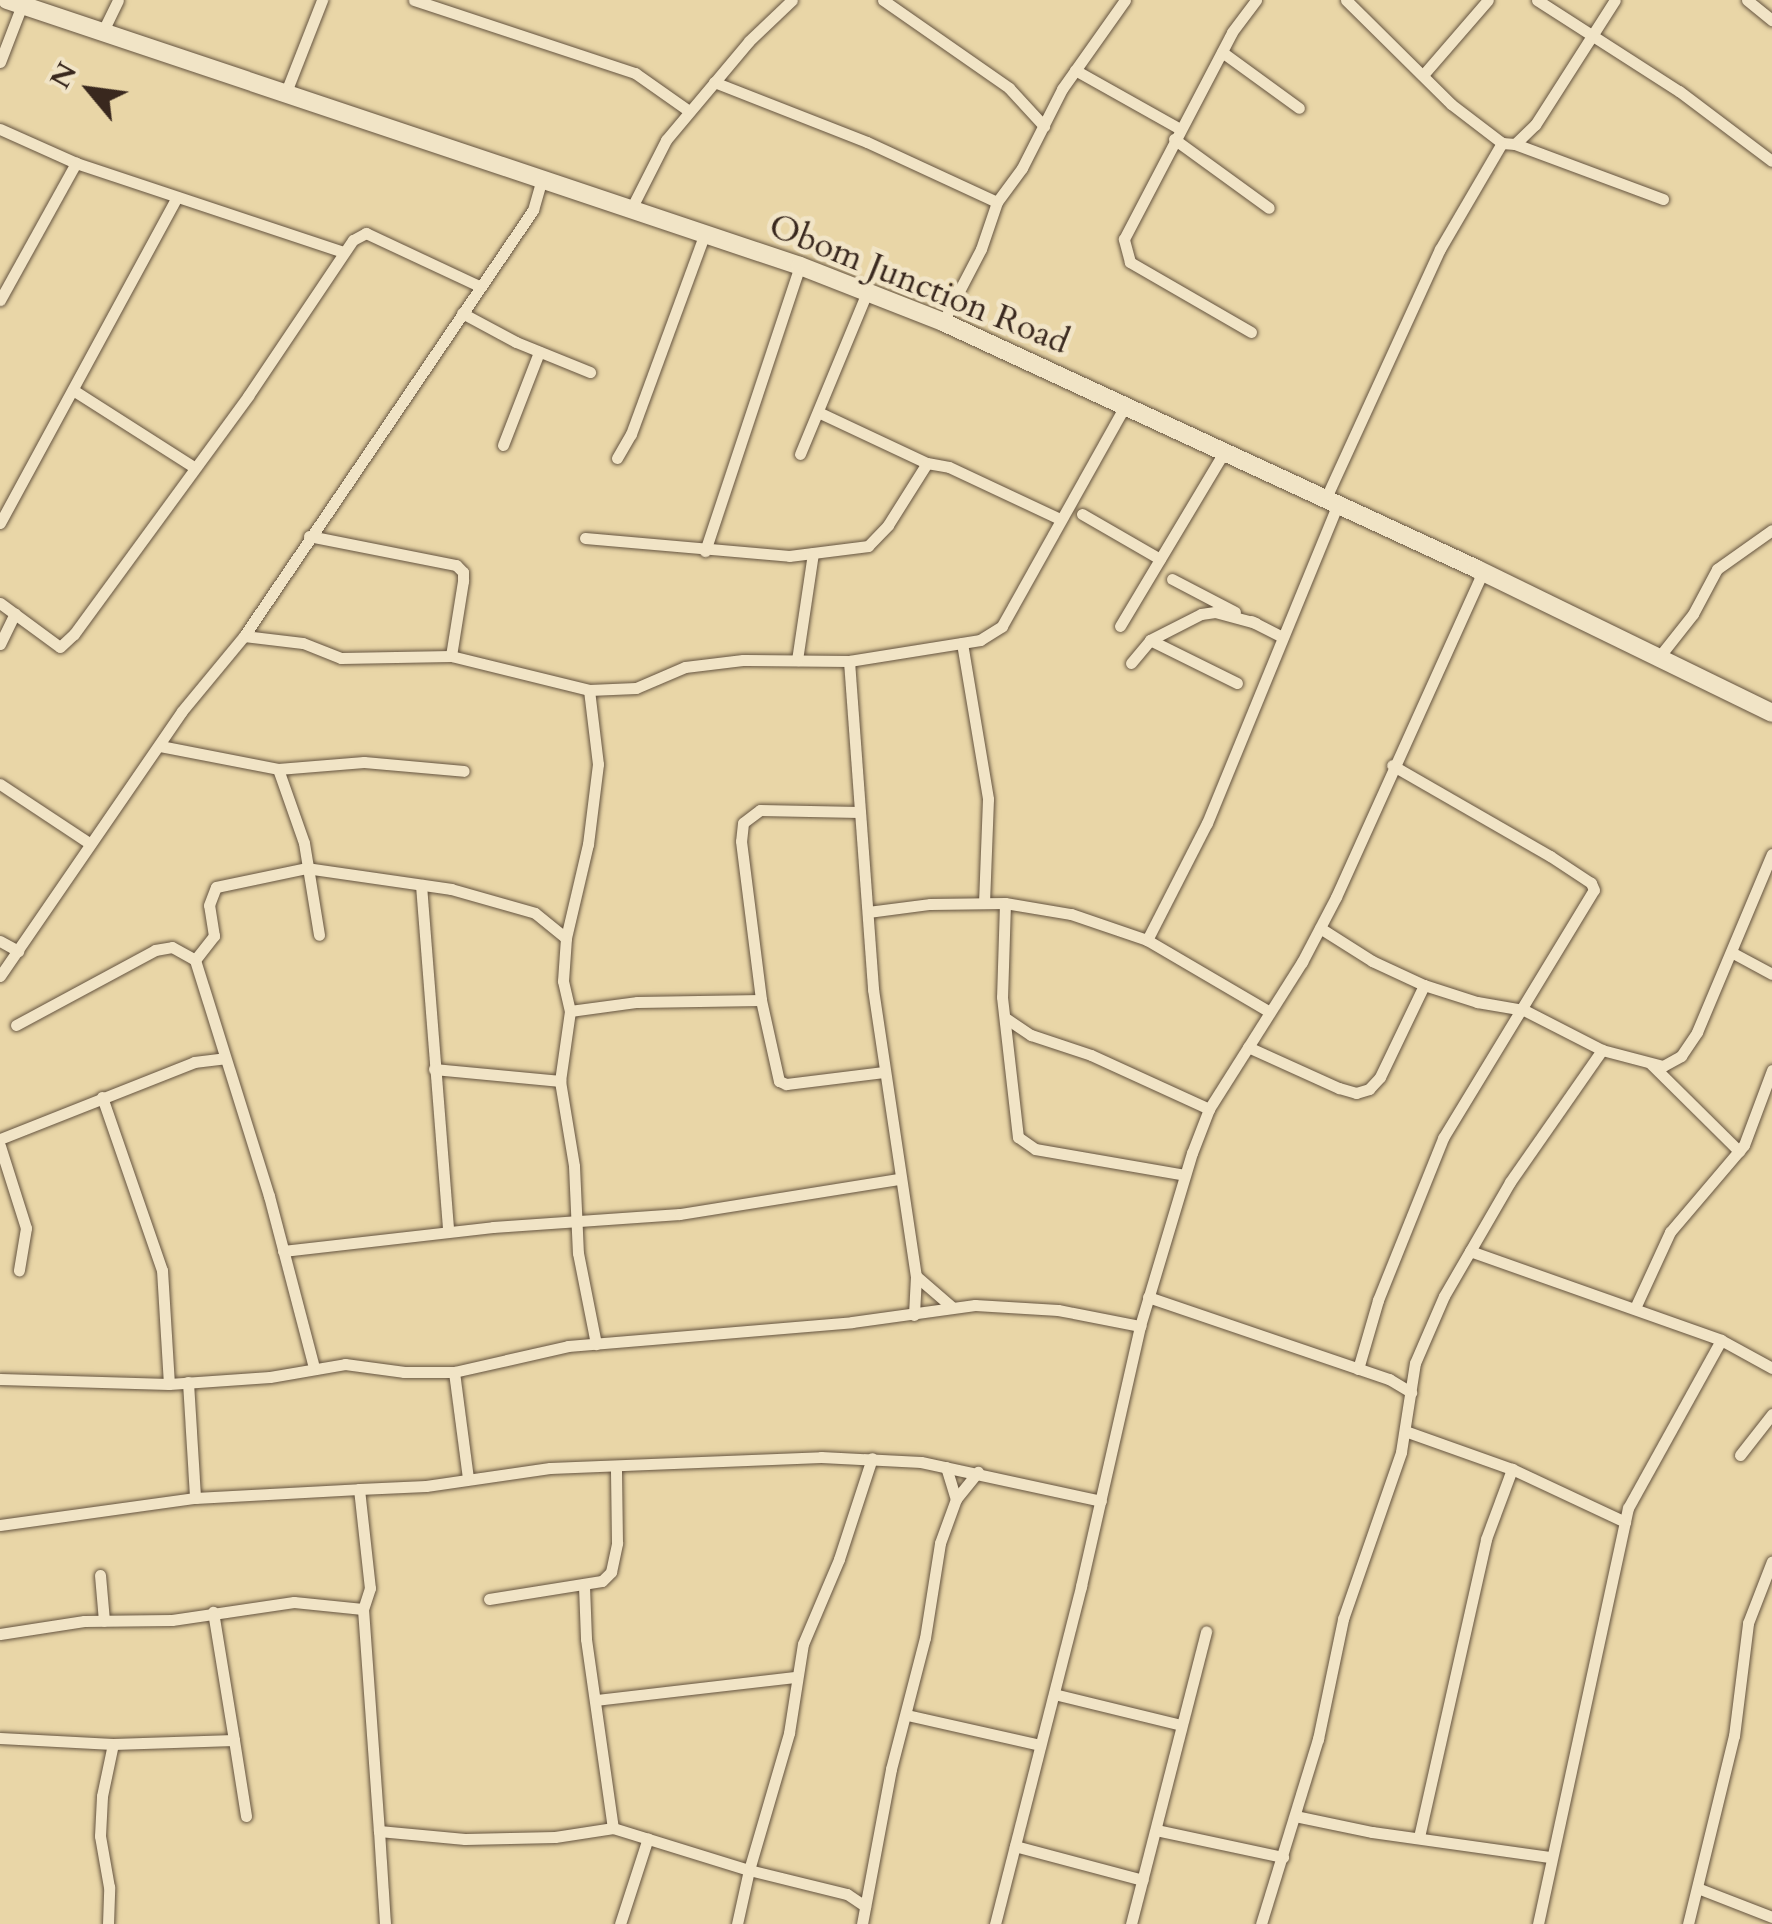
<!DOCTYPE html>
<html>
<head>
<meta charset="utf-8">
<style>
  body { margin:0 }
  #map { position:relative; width:1772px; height:1924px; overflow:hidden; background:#e9d6a7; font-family:Cardo,serif }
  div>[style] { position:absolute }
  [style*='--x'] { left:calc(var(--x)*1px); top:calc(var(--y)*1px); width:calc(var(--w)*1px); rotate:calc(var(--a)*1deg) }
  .roads { filter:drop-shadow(0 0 2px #655440) drop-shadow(0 0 2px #655440) }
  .minor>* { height:11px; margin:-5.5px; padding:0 5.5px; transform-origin:5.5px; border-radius:5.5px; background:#f1e4c6 }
  .secondary>* { height:18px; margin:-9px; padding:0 9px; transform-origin:9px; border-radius:9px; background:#f1e4c6 }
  span { translate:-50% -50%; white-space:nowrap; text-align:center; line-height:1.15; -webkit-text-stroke:10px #f1e4c6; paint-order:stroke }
  .street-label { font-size:35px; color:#39281e }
  .north { position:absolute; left:40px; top:40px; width:100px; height:100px; -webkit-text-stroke:8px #f1e4c6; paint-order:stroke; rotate:299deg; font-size:28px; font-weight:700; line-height:40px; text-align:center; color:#39281e }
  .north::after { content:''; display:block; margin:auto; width:35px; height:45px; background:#39281e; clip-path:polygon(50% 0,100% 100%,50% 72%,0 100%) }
</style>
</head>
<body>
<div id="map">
  <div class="roads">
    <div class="minor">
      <i style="--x:414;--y:0;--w:233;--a:18.3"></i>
      <i style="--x:635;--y:73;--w:66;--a:35.1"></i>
      <i style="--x:883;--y:0;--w:154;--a:34.9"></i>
      <i style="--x:1009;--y:88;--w:52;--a:47.4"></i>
      <i style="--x:1346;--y:0;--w:148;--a:44.7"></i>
      <i style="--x:1451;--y:104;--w:64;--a:37.4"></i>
      <i style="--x:1502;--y:143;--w:13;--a:4"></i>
      <i style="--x:1515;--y:144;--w:158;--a:20.4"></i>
      <i style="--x:1537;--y:0;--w:169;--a:32.7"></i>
      <i style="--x:1679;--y:91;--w:116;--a:37"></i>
      <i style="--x:1747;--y:0;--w:32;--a:39"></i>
      <i style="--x:103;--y:31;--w:34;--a:-64"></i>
      <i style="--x:1222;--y:52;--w:95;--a:36"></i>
      <i style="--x:0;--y:62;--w:61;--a:-68.9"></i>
      <i style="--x:1075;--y:70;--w:120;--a:29.3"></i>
      <i style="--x:1423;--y:75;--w:99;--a:-49.1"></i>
      <i style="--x:714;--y:82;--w:164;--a:21.4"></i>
      <i style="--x:867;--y:142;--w:143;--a:24.8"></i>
      <i style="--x:286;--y:92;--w:99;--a:-68.6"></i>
      <i style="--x:0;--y:129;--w:83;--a:24.1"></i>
      <i style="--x:76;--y:163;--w:281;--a:18.4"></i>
      <i style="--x:1174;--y:139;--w:117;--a:36"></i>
      <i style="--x:1515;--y:144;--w:28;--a:-44"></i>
      <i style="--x:1535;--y:125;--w:148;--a:-57.4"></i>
      <i style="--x:630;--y:211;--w:80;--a:-63.1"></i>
      <i style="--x:666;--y:140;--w:129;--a:-50"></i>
      <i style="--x:749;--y:41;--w:59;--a:-43.6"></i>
      <i style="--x:0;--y:300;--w:157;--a:-61"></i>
      <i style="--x:462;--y:313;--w:61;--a:28.2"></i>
      <i style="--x:516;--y:342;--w:80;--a:22.1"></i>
      <i style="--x:943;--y:322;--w:82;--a:-62.5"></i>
      <i style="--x:981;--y:249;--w:50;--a:-71.2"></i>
      <i style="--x:997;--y:202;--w:42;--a:-53.7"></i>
      <i style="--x:1022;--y:168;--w:89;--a:-63.1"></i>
      <i style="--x:1062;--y:89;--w:109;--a:-54.7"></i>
      <i style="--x:1251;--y:332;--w:140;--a:-150"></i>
      <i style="--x:1130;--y:262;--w:24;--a:-105"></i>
      <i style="--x:1124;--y:239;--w:233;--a:-62.4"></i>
      <i style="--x:1232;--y:32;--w:40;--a:-53"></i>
      <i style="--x:73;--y:390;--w:143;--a:32.5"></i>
      <i style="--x:818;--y:412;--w:120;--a:25.1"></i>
      <i style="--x:503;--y:445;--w:100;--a:-68.8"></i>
      <i style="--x:800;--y:454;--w:175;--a:-67.5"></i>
      <i style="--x:617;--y:458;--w:28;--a:-60"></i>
      <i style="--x:631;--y:434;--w:211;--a:-69.8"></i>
      <i style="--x:1325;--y:500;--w:276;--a:-65.4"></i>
      <i style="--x:1440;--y:249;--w:123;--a:-59.7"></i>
      <i style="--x:1082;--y:514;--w:90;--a:30"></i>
      <i style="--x:0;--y:523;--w:371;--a:-61.5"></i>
      <i style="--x:309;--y:536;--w:150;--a:11.2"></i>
      <i style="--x:456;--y:565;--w:10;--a:45"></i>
      <i style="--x:463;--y:572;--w:9;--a:90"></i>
      <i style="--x:463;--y:581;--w:76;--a:99.1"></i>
      <i style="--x:585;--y:538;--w:205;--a:5"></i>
      <i style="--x:789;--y:556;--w:80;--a:-7.2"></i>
      <i style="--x:868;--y:546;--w:29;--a:-46"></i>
      <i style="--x:888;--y:525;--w:73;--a:-57.8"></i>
      <i style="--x:927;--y:463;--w:22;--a:10"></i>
      <i style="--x:949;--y:467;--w:123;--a:25.1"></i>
      <i style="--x:705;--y:551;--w:300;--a:-71.6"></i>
      <i style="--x:1172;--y:579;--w:71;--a:27.6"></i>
      <i style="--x:0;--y:603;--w:74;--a:36.3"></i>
      <i style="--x:60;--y:647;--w:19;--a:-43"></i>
      <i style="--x:74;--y:634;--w:295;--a:-53.8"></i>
      <i style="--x:248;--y:396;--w:188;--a:-56.1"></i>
      <i style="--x:353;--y:240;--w:15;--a:-28"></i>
      <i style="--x:366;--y:233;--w:125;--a:25.1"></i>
      <i style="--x:1251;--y:621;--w:35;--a:27"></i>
      <i style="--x:1120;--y:626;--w:200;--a:-59.1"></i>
      <i style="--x:244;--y:636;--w:59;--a:6.8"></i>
      <i style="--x:303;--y:643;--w:41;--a:21.5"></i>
      <i style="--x:341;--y:658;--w:110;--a:-1"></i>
      <i style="--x:451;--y:656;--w:142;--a:13.8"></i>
      <i style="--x:589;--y:690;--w:47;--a:-2.4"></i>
      <i style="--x:636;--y:688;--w:53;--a:-23.2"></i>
      <i style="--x:685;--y:667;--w:58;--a:-6.9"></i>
      <i style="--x:743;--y:660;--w:106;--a:0.5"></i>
      <i style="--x:849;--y:661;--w:133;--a:-9.1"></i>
      <i style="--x:980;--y:640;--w:26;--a:-32"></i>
      <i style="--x:1002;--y:626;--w:254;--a:-60.8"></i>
      <i style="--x:1150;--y:640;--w:97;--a:26.3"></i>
      <i style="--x:962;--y:643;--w:158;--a:80.5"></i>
      <i style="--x:988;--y:799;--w:104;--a:92.2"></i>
      <i style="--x:0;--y:644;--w:34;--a:-64"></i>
      <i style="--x:1659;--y:657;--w:55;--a:-51.7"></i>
      <i style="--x:1693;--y:614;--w:51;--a:-61.9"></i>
      <i style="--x:1717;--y:569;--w:67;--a:-35.3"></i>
      <i style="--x:797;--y:660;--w:108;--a:-81.5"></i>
      <i style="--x:849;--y:661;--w:329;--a:85.8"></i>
      <i style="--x:873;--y:989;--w:290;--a:81.5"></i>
      <i style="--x:916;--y:1276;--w:39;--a:93"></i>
      <i style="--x:1131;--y:663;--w:30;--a:-50"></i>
      <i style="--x:1150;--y:640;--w:57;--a:-27"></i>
      <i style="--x:1201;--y:614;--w:14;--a:-8"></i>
      <i style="--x:1215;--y:612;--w:42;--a:15"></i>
      <i style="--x:589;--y:690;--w:75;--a:83.1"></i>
      <i style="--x:598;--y:764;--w:81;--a:97.1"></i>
      <i style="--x:588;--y:844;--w:97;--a:103.2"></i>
      <i style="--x:566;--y:938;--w:43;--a:94"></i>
      <i style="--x:563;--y:981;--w:31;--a:77"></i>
      <i style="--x:570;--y:1011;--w:71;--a:98.1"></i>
      <i style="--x:560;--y:1081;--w:86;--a:80.6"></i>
      <i style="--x:574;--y:1166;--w:87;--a:87.4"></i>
      <i style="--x:578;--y:1253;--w:93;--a:78.8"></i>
      <i style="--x:160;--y:746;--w:120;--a:11"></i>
      <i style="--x:278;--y:769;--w:86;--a:-4.7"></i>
      <i style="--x:364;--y:762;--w:100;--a:5.1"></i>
      <i style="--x:278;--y:769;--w:78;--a:70.6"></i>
      <i style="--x:304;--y:843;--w:93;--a:80.7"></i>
      <i style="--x:0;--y:784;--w:107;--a:33.5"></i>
      <i style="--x:859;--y:812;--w:99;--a:-178.8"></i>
      <i style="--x:760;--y:810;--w:21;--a:143"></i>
      <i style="--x:743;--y:823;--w:18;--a:96"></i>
      <i style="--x:741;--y:841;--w:160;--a:82.8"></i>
      <i style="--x:761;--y:1000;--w:83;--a:77.5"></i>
      <i style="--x:779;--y:1081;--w:8;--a:23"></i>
      <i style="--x:786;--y:1084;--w:99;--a:-7"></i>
      <i style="--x:421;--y:885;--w:347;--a:85.5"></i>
      <i style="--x:1005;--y:903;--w:94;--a:91.8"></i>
      <i style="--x:1002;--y:997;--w:141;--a:83.5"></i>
      <i style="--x:1018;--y:1137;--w:21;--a:35"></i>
      <i style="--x:1035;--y:1149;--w:152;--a:9.8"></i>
      <i style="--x:868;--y:912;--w:63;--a:-7.4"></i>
      <i style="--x:930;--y:904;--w:75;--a:-0.8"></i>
      <i style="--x:1005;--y:903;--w:67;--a:9.5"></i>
      <i style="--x:1071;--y:914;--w:80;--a:18.9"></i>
      <i style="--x:1147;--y:940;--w:140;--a:30.4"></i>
      <i style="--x:1320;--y:928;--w:62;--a:32.4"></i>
      <i style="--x:1372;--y:961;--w:57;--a:24.8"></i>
      <i style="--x:1424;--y:985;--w:56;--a:17.8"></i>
      <i style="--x:1477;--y:1002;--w:48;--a:9.7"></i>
      <i style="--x:1524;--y:1010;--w:88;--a:27.1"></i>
      <i style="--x:1602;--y:1050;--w:63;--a:14.7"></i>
      <i style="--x:1663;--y:1066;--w:21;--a:-29"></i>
      <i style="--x:1681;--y:1056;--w:29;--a:-56"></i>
      <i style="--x:1697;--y:1032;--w:193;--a:-67.2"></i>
      <i style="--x:1147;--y:940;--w:131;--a:-62.9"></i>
      <i style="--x:1207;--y:823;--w:343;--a:-67.7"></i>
      <i style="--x:0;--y:941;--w:21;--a:29"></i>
      <i style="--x:1733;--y:953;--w:44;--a:28.3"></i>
      <i style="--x:195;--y:960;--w:31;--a:-52"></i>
      <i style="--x:214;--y:936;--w:31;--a:-99"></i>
      <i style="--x:209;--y:905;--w:19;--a:-69"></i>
      <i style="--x:216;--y:887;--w:92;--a:-11.9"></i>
      <i style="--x:306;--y:868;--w:147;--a:8.2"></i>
      <i style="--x:451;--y:889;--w:87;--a:15.9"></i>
      <i style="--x:535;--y:913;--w:40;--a:39"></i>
      <i style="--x:0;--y:976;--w:321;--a:-55.5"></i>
      <i style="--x:182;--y:711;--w:97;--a:-50.4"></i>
      <i style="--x:244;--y:636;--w:515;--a:-55.85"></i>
      <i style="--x:533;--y:210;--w:32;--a:-74"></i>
      <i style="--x:570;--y:1011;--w:68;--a:-7.7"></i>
      <i style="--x:637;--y:1002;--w:124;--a:-0.9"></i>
      <i style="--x:1007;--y:1019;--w:29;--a:34"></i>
      <i style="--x:1031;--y:1035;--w:63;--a:18.4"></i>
      <i style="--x:1091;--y:1055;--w:130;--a:24.6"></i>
      <i style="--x:16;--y:1025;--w:158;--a:-28.3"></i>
      <i style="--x:155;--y:950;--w:17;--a:-10"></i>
      <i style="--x:172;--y:947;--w:26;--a:29"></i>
      <i style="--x:195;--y:960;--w:247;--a:72.6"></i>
      <i style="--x:269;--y:1196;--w:178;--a:75.3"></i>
      <i style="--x:1248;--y:1047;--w:100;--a:24.3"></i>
      <i style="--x:1339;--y:1088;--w:18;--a:16"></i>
      <i style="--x:1356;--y:1093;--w:14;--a:-17"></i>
      <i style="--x:1369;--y:1089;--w:16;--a:-47"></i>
      <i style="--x:1380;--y:1077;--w:102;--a:-64.4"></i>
      <i style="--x:1651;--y:1064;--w:124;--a:44.7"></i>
      <i style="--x:434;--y:1069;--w:127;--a:5.4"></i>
      <i style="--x:102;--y:1097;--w:183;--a:70.9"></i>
      <i style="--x:162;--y:1270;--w:114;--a:86.5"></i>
      <i style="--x:0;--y:1139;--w:209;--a:-21.6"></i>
      <i style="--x:194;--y:1062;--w:31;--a:-7"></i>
      <i style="--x:0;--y:1146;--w:86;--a:72.4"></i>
      <i style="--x:26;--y:1228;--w:43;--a:99.5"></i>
      <i style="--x:283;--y:1251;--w:211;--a:-6.5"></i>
      <i style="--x:493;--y:1227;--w:187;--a:-4"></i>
      <i style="--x:680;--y:1214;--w:222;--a:-9.1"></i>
      <i style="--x:1470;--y:1251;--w:266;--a:19.5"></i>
      <i style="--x:1721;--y:1340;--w:58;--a:28.8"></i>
      <i style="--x:916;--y:1276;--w:48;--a:40.7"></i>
      <i style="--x:1148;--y:1297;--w:255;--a:18.8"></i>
      <i style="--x:1389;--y:1379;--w:26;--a:31"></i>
      <i style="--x:1635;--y:1308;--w:84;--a:-65.3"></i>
      <i style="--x:1670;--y:1232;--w:114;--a:-49.6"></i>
      <i style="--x:1744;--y:1145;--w:80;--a:-69.5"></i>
      <i style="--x:1358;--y:1369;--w:72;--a:-73.8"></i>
      <i style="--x:1378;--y:1300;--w:175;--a:-68.1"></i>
      <i style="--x:1443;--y:1138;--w:290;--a:-58.7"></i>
      <i style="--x:1594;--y:890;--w:8;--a:-113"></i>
      <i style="--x:1591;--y:883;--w:49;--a:-146.6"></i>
      <i style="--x:1550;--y:856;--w:182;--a:-150.1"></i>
      <i style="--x:454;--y:1372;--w:107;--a:82.5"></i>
      <i style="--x:0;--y:1379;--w:169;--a:1.7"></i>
      <i style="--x:169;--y:1384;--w:101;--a:-4"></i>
      <i style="--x:270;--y:1377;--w:76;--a:-9.8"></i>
      <i style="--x:345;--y:1364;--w:60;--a:7.7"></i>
      <i style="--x:404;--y:1372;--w:50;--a:0"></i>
      <i style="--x:454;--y:1372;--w:117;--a:-12.8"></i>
      <i style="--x:568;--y:1346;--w:285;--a:-4.8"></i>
      <i style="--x:852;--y:1322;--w:124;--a:-7.9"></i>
      <i style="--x:975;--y:1305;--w:83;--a:3.4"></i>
      <i style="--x:1058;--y:1310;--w:84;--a:11"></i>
      <i style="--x:188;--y:1382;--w:116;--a:86.5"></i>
      <i style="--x:1405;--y:1431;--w:114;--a:19.6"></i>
      <i style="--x:1512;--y:1469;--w:125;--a:25.1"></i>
      <i style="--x:1740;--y:1455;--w:52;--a:-52"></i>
      <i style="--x:946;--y:1467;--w:34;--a:73"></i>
      <i style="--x:359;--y:1489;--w:67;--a:-2.6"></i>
      <i style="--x:426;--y:1486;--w:125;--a:-8.3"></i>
      <i style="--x:550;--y:1468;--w:271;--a:-2.3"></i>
      <i style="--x:821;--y:1457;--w:100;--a:2.9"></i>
      <i style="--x:921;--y:1462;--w:184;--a:12.2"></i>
      <i style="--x:0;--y:1525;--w:197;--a:-7.9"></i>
      <i style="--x:195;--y:1498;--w:164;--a:-3.1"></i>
      <i style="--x:359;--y:1489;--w:100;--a:83.7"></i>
      <i style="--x:370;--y:1588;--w:22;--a:108"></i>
      <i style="--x:363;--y:1609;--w:223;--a:85.9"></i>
      <i style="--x:379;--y:1831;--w:86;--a:5.3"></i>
      <i style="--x:465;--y:1839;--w:90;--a:-1.3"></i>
      <i style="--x:555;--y:1837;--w:59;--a:-8.8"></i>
      <i style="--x:613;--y:1828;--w:142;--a:17.2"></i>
      <i style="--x:749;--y:1870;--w:143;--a:-73.7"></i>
      <i style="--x:789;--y:1733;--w:90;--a:-81.1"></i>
      <i style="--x:803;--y:1644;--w:92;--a:-67"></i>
      <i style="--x:839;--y:1559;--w:106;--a:-71.9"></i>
      <i style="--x:100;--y:1575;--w:46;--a:85"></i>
      <i style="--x:584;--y:1586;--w:53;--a:87.8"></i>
      <i style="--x:586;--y:1639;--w:191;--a:81.9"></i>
      <i style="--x:489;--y:1599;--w:114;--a:-9.1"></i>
      <i style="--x:602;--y:1581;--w:13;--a:-45"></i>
      <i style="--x:611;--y:1572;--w:30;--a:-78"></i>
      <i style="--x:617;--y:1543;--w:75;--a:-90.8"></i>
      <i style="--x:0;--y:1634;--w:85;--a:-8.8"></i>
      <i style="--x:84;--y:1621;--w:88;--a:-0.7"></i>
      <i style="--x:172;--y:1620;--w:123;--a:-8.4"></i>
      <i style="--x:294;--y:1602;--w:69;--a:5.8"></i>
      <i style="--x:1054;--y:1694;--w:131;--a:13.7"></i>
      <i style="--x:596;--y:1700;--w:201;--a:-6.6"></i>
      <i style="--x:907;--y:1715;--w:136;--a:12.7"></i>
      <i style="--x:0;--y:1738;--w:113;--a:3"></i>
      <i style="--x:113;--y:1744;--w:121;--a:-1.9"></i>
      <i style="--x:234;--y:1740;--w:130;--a:-99.3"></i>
      <i style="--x:234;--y:1740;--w:77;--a:81"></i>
      <i style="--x:1295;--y:1816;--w:79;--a:11.7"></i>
      <i style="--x:1372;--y:1832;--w:181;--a:8"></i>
      <i style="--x:1156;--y:1830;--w:130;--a:12"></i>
      <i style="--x:379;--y:1831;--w:93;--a:86.3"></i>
      <i style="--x:1419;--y:1837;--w:305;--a:-77.3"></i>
      <i style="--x:1486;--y:1539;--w:75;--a:-69.6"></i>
      <i style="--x:1015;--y:1846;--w:132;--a:14.9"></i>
      <i style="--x:1700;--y:1889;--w:77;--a:21.3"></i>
      <i style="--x:108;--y:1924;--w:37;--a:-88"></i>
      <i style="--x:109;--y:1887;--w:52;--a:-100"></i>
      <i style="--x:100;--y:1836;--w:40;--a:-87.1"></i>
      <i style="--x:102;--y:1796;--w:53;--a:-78.1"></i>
      <i style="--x:620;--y:1924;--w:90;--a:-72"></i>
      <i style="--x:737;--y:1924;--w:55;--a:-77.5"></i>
      <i style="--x:749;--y:1870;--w:101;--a:13.8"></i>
      <i style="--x:847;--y:1894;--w:22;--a:34"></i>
      <i style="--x:862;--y:1924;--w:158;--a:-79.4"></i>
      <i style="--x:891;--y:1769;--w:135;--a:-75.5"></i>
      <i style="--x:925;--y:1638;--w:96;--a:-81"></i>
      <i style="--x:940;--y:1543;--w:47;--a:-70"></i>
      <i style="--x:956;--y:1499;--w:35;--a:-51"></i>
      <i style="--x:995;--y:1924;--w:349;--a:-75.7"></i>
      <i style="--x:1081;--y:1586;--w:267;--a:-77.2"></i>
      <i style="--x:1140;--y:1326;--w:181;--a:-73.3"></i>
      <i style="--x:1192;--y:1153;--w:47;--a:-68.9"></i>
      <i style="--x:1209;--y:1109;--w:174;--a:-57.7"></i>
      <i style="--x:1302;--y:962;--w:73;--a:-62.4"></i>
      <i style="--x:1336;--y:897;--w:350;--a:-65.7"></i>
      <i style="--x:1480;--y:578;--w:9;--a:-108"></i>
      <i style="--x:1131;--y:1924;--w:302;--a:-75.6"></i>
      <i style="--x:1261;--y:1924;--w:194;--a:-72.9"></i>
      <i style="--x:1318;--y:1739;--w:123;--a:-78.2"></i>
      <i style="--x:1343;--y:1619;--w:177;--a:-70.8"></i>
      <i style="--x:1401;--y:1452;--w:90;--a:-81.1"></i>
      <i style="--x:1415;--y:1363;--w:73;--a:-66.6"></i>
      <i style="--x:1444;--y:1296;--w:132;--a:-59.9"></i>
      <i style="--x:1510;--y:1182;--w:161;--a:-55.1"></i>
      <i style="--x:1538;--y:1924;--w:426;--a:-77.8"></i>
      <i style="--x:1628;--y:1508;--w:192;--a:-61"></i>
      <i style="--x:1688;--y:1924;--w:194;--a:-76.3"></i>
      <i style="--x:1734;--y:1736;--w:114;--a:-82.9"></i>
      <i style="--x:1748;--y:1623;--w:66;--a:-68.8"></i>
    </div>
    <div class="secondary">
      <i style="--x:7;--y:0;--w:836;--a:18.54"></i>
      <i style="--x:800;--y:266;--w:154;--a:21.4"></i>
      <i style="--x:943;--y:322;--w:588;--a:24.82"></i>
      <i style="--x:1477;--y:569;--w:328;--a:26"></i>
    </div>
  </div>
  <div class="street-label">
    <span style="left:919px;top:284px;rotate:22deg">Obom Junction Road</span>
  </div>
  <div class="north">N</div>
</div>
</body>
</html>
